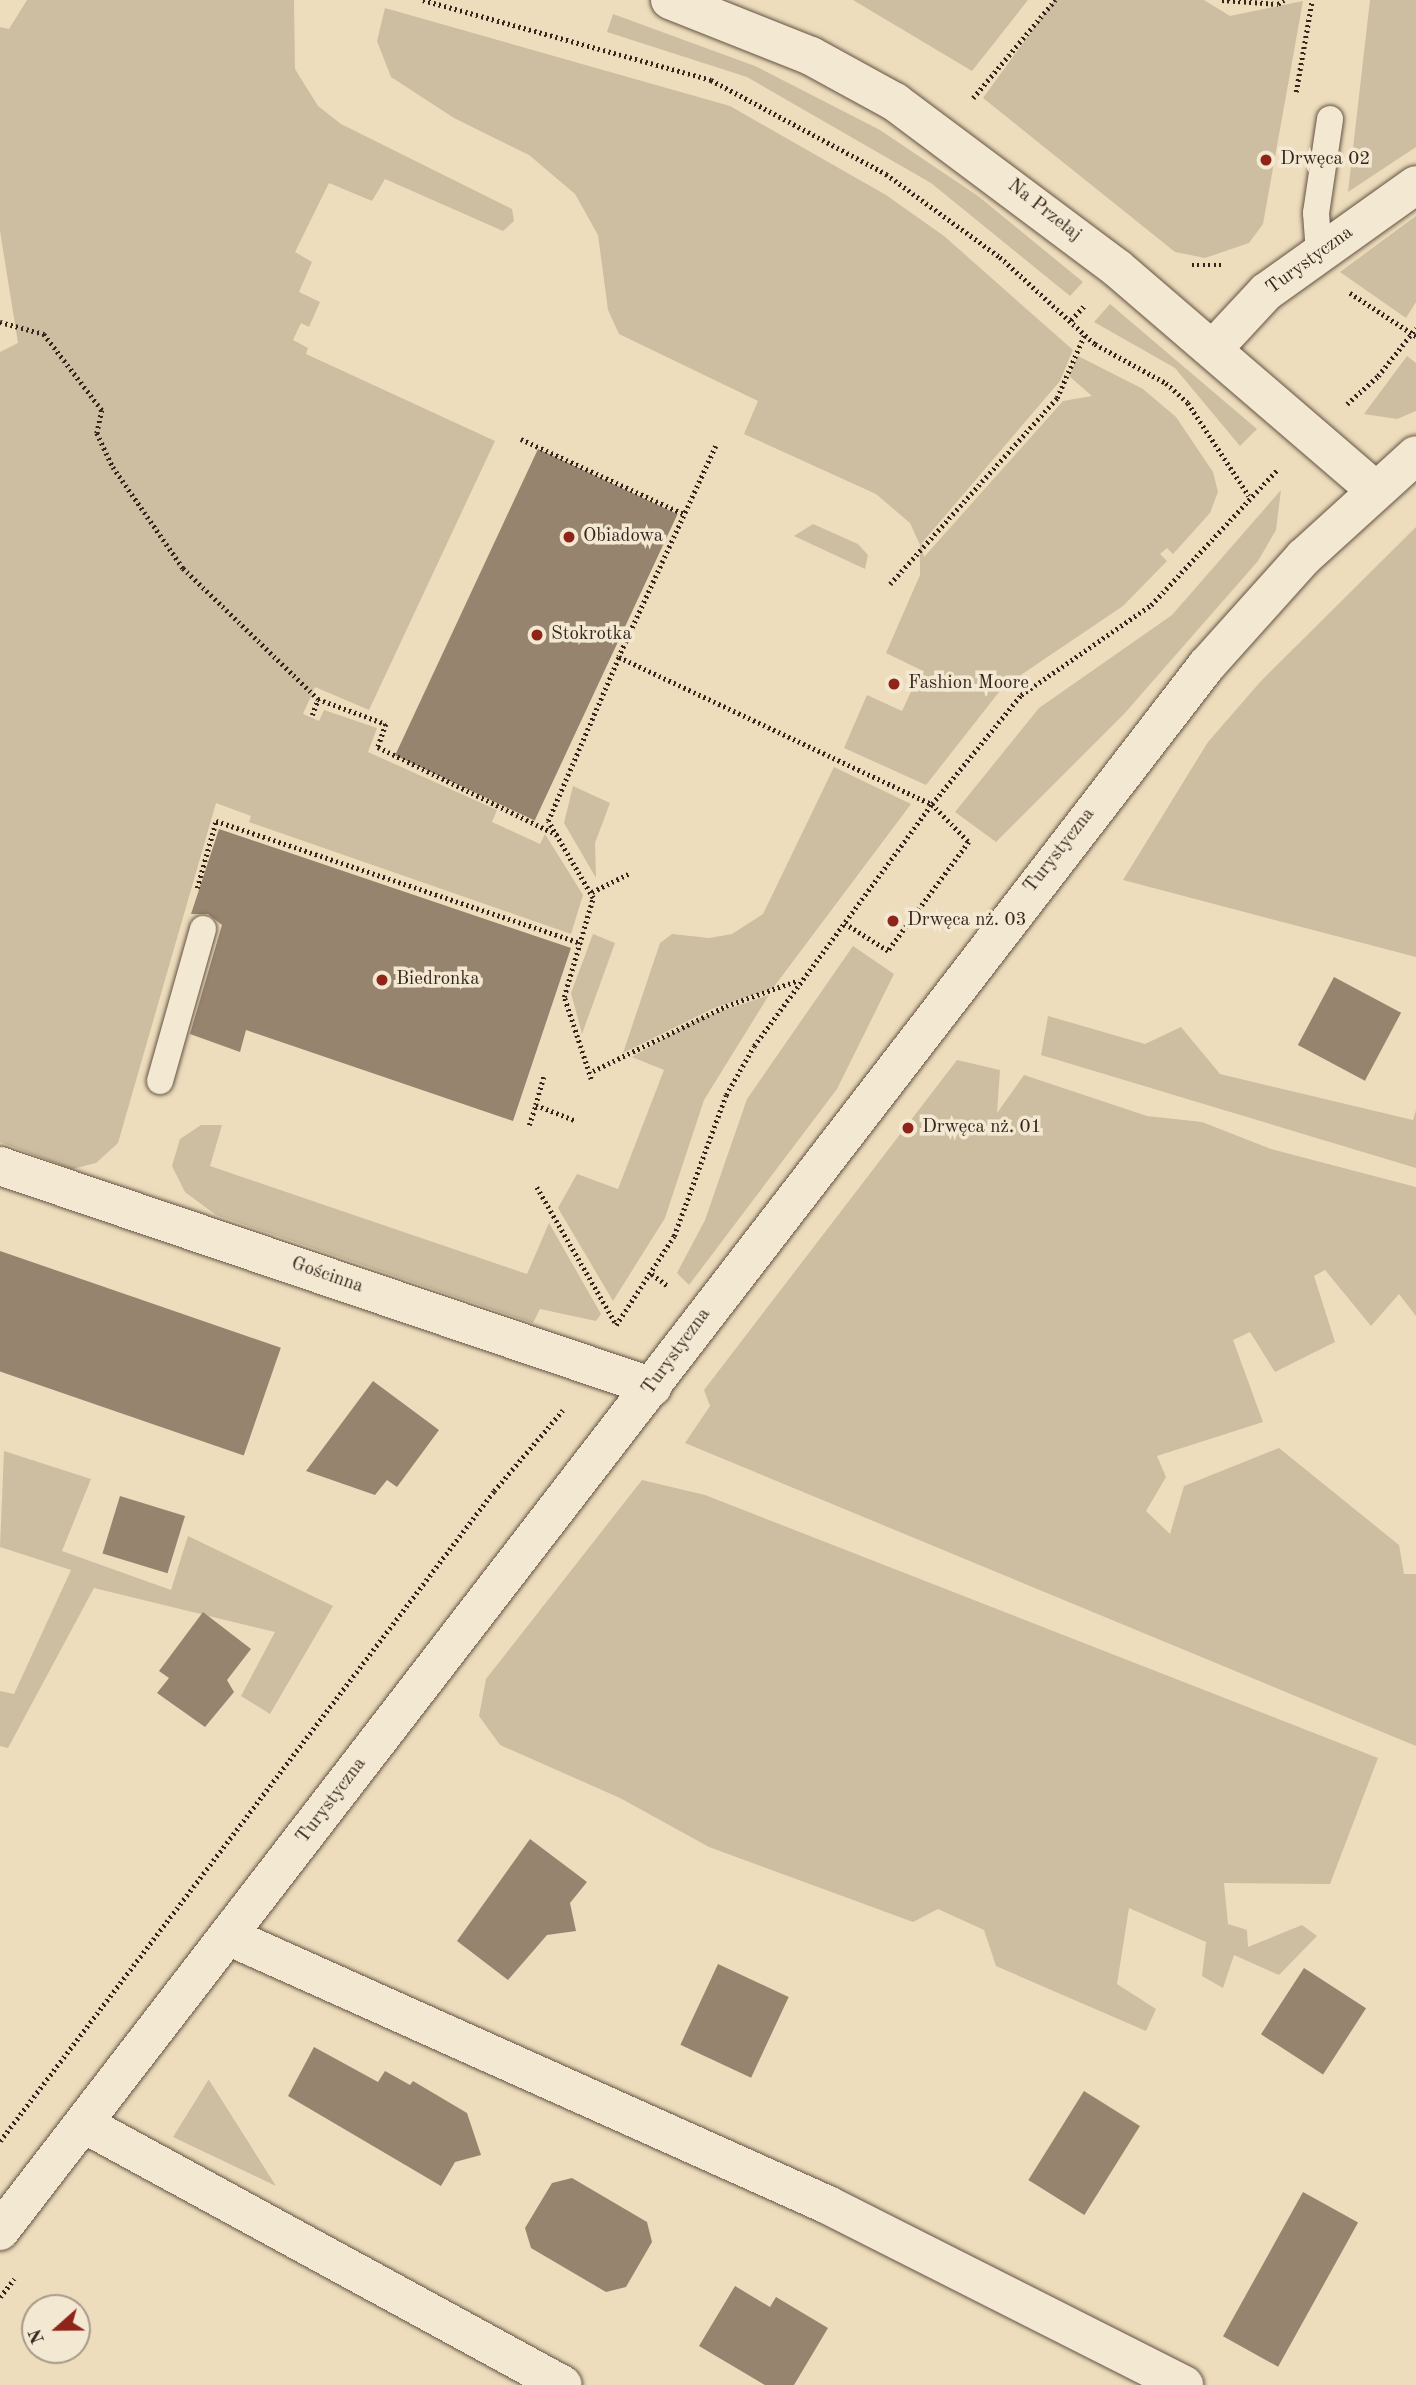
<!DOCTYPE html>
<html>
<head>
<meta charset="utf-8">
<style>
  body { margin:0 }
  #map { position:relative; width:1416px; height:2385px; overflow:hidden; background:#edddbc; font-family:"Old Standard TT",serif }
  div>[style] { position:absolute }
  [style*='--x'] { left:calc(var(--x)*1px); top:calc(var(--y)*1px); width:calc(var(--w)*1px); rotate:calc(var(--a)*1deg) }
  .green>* { inset:0; background:#cebea1 }
  .building>* { inset:0; background:#96846f; transform-origin:0 0 }
  .path>* { height:4.5px; margin-top:-2.25px; transform-origin:0; background:repeating-linear-gradient(90deg,#37241c 0 2px,transparent 0 5.5px) }
  .roads { filter:drop-shadow(0 0 2px #645244) drop-shadow(0 0 2px #645244) }
  .service>* { height:26px; margin:-13px; padding:0 13px; transform-origin:13px; border-radius:13px; background:#f3e9d3 }
  .minor>* { height:38px; margin:-19px; padding:0 19px; transform-origin:19px; border-radius:19px; background:#f3e9d3 }
  .secondary>* { height:38px; margin:-19px; padding:0 19px; transform-origin:19px; border-radius:19px; background:#f3e9d3 }
  .dots>* { width:19px; height:19px; translate:-50% -50%; box-sizing:border-box; border:4px solid #f3e9d3; border-radius:50% }
  span { translate:-50% -50%; white-space:nowrap; text-align:center; line-height:1.15; -webkit-text-stroke:7px #f3e9d3; paint-order:stroke }
  .poi-label { font-size:19px; color:#37241c }
  .left { translate:0 -50%; text-align:left }
  .street-label { font-size:19px; color:#37241c }
  .north { position:absolute; left:21px; top:2294px; width:70px; height:70px; box-sizing:border-box; background:#f3e9d3; border:2px solid #a89a8a; border-radius:50%; rotate:249deg; font-size:19px; font-weight:700; line-height:28px; text-align:center; color:#37241c }
  .north::after { content:''; display:block; margin:auto; width:24px; height:32px; background:#8f2418; clip-path:polygon(50% 0,100% 100%,50% 72%,0 100%) }
</style>
</head>
<body>
<div id="map">
  <div class="green">
    <i style="clip-path:polygon(27px 0,294px 0,295px 69px,318px 106px,341px 124px,512px 209px,514px 221px,503px 231px,385px 179px,372px 201px,329px 183px,295px 252px,312px 262px,299px 292px,320px 302px,309px 327px,301px 323px,293px 340px,308px 348px,306px 354px,495px 441px,369px 710px,315px 687px,303px 714px,319px 721px,324px 710px,377px 728px,368px 752px,497px 810px,492px 822px,540px 844px,545px 834px,583px 895px,571px 934px,249px 822px,251px 816px,216px 803px,118px 1143px,96px 1163px,72px 1169px,0 1142px,0 352px,18px 343px,0 231px,0 27px,9px 29px)"></i>
    <i style="clip-path:polygon(853px 0,1028px 0,972px 71px)"></i>
    <i style="clip-path:polygon(1054px 0,1204px 0,1230px 16px,1303px 1px,1263px 224px,1249px 243px,1205px 258px,1175px 252px,983px 98px)"></i>
    <i style="clip-path:polygon(1370px 0,1416px 0,1416px 147px,1348px 192px)"></i>
    <i style="clip-path:polygon(385px 8px,730px 106px,886px 195px,944px 236px,1073px 350px,1060px 381px,921px 544px,924px 557px,1063px 401px,1092px 396px,1069px 376px,1078px 356px,1143px 389px,1176px 417px,1213px 472px,1218px 492px,1210px 513px,1173px 554px,1167px 548px,1160px 554px,1167px 561px,1123px 606px,1003px 687px,926px 785px,844px 748px,867px 695px,902px 711px,921px 670px,886px 653px,920px 575px,920px 545px,910px 523px,876px 494px,744px 434px,758px 401px,619px 334px,608px 310px,598px 235px,575px 194px,529px 155px,454px 118px,391px 77px,377px 41px)"></i>
    <i style="clip-path:polygon(613px 14px,755px 66px,880px 130px,978px 196px,1083px 282px,1070px 296px,931px 183px,747px 77px,607px 32px)"></i>
    <i style="clip-path:polygon(1416px 216px,1416px 302px,1406px 318px,1340px 272px)"></i>
    <i style="clip-path:polygon(1110px 304px,1257px 429px,1240px 446px,1175px 368px,1094px 322px)"></i>
    <i style="clip-path:polygon(1407px 356px,1416px 363px,1416px 411px,1397px 419px,1364px 414px)"></i>
    <i style="clip-path:polygon(1281px 490px,1276px 530px,1258px 561px,1124px 714px,996px 842px,955px 812px,1039px 708px,1172px 615px)"></i>
    <i style="clip-path:polygon(813px 524px,858px 544px,868px 555px,865px 569px,794px 536px)"></i>
    <i style="clip-path:polygon(1416px 527px,1416px 957px,1123px 880px,1208px 742px,1261px 681px)"></i>
    <i style="clip-path:polygon(834px 767px,911px 804px,773px 988px,714px 1008px,623px 1053px,660px 943px,672px 934px,709px 938px,732px 934px,763px 914px)"></i>
    <i style="clip-path:polygon(573px 786px,610px 803px,595px 843px,596px 878px,564px 823px)"></i>
    <i style="clip-path:polygon(593px 934px,615px 943px,582px 1034px,571px 993px)"></i>
    <i style="clip-path:polygon(853px 946px,894px 974px,837px 1089px,689px 1285px,677px 1273px,705px 1220px,747px 1099px)"></i>
    <i style="clip-path:polygon(769px 995px,704px 1100px,665px 1218px,613px 1301px,558px 1208px,577px 1174px,618px 1189px,664px 1070px,632px 1057px,698px 1019px)"></i>
    <i style="clip-path:polygon(1048px 1016px,1145px 1044px,1181px 1027px,1220px 1074px,1413px 1120px,1416px 1110px,1416px 1168px,1041px 1055px)"></i>
    <i style="clip-path:polygon(957px 1060px,1000px 1070px,997px 1113px,1024px 1075px,1147px 1116px,1202px 1122px,1271px 1149px,1416px 1187px,1416px 1316px,1399px 1294px,1371px 1326px,1325px 1270px,1314px 1276px,1335px 1342px,1275px 1372px,1250px 1332px,1233px 1340px,1263px 1422px,1157px 1456px,1166px 1477px,1146px 1511px,1170px 1534px,1184px 1486px,1279px 1448px,1399px 1545px,1404px 1574px,1416px 1574px,1416px 1746px,685px 1443px,710px 1406px,704px 1390px)"></i>
    <i style="clip-path:polygon(201px 1125px,222px 1125px,210px 1166px,527px 1274px,549px 1223px,601px 1314px,596px 1321px,540px 1309px,533px 1323px,216px 1215px,185px 1192px,172px 1166px,180px 1139px)"></i>
    <i style="clip-path:polygon(4px 1451px,91px 1479px,62px 1551px,171px 1590px,188px 1536px,333px 1606px,270px 1714px,241px 1696px,275px 1632px,94px 1588px,8px 1748px,0 1746px,0 1691px,14px 1694px,71px 1570px,0 1547px)"></i>
    <i style="clip-path:polygon(642px 1480px,705px 1495px,1378px 1758px,1330px 1884px,1224px 1883px,1228px 1924px,1247px 1930px,1248px 1947px,1302px 1925px,1317px 1936px,1279px 1975px,1234px 1955px,1223px 1988px,1202px 1976px,1206px 1942px,1129px 1908px,1117px 1984px,1156px 2009px,1146px 2031px,996px 1966px,984px 1930px,938px 1909px,913px 1922px,709px 1847px,620px 1798px,500px 1745px,479px 1716px,486px 1679px)"></i>
    <i style="clip-path:polygon(209px 2079px,209px 2080px,276px 2186px,173px 2137px)"></i>
  </div>
  <div class="building">
    <i style="left:538px;top:449px;width:154px;height:338px;rotate:25deg"></i>
    <i style="clip-path:polygon(219px 829px,571px 948px,513px 1121px,246px 1030px,240px 1052px,190px 1034px,222px 925px,208px 914px,191px 914px)"></i>
    <i style="left:1334px;top:977px;width:76px;height:77px;rotate:28deg"></i>
    <i style="left:0;top:1251px;width:297px;height:114px;rotate:19deg"></i>
    <i style="clip-path:polygon(373px 1381px,439px 1430px,397px 1487px,387px 1480px,375px 1495px,306px 1471px)"></i>
    <i style="left:120px;top:1496px;width:68px;height:60px;rotate:17deg"></i>
    <i style="clip-path:polygon(203px 1612px,251px 1649px,227px 1680px,234px 1692px,205px 1727px,157px 1693px,169px 1678px,159px 1671px)"></i>
    <i style="clip-path:polygon(530px 1839px,587px 1882px,570px 1903px,576px 1931px,547px 1935px,508px 1980px,457px 1941px)"></i>
    <i style="left:718px;top:1964px;width:78px;height:89px;rotate:25deg"></i>
    <i style="left:1304px;top:1968px;width:74px;height:79px;rotate:33deg"></i>
    <i style="clip-path:polygon(314px 2047px,378px 2082px,385px 2071px,410px 2085px,413px 2081px,467px 2113px,481px 2155px,455px 2162px,441px 2186px,288px 2096px)"></i>
    <i style="left:1084px;top:2091px;width:66px;height:105px;rotate:32deg"></i>
    <i style="clip-path:polygon(572px 2178px,647px 2222px,652px 2242px,626px 2287px,606px 2292px,531px 2248px,525px 2228px,552px 2183px)"></i>
    <i style="left:1303px;top:2192px;width:63px;height:165px;rotate:29deg"></i>
    <i style="clip-path:polygon(735px 2286px,770px 2307px,776px 2297px,828px 2328px,794px 2385px,765px 2385px,699px 2346px)"></i>
  </div>
  <div class="path">
    <i style="--x:423;--y:0;--w:299;--a:15.5"></i>
    <i style="--x:711;--y:80;--w:199;--a:28.2"></i>
    <i style="--x:886;--y:174;--w:141;--a:36.1"></i>
    <i style="--x:1000;--y:257;--w:129;--a:42.5"></i>
    <i style="--x:1095;--y:344;--w:81;--a:28.8"></i>
    <i style="--x:1166;--y:383;--w:30;--a:42"></i>
    <i style="--x:1188;--y:403;--w:111;--a:56.7"></i>
    <i style="--x:1222;--y:0;--w:56;--a:4.1"></i>
    <i style="--x:1278;--y:4;--w:7;--a:-34"></i>
    <i style="--x:1296;--y:92;--w:93;--a:-80.1"></i>
    <i style="--x:973;--y:98;--w:128;--a:-50.1"></i>
    <i style="--x:1192;--y:265;--w:29;--a:0"></i>
    <i style="--x:1350;--y:293;--w:79;--a:33.1"></i>
    <i style="--x:1071;--y:320;--w:21;--a:-47"></i>
    <i style="--x:0;--y:322;--w:46;--a:15.3"></i>
    <i style="--x:44;--y:334;--w:96;--a:52.7"></i>
    <i style="--x:102;--y:410;--w:24;--a:102"></i>
    <i style="--x:97;--y:433;--w:38;--a:65"></i>
    <i style="--x:113;--y:467;--w:123;--a:55.3"></i>
    <i style="--x:183;--y:568;--w:188;--a:44.1"></i>
    <i style="--x:318;--y:699;--w:72;--a:20.2"></i>
    <i style="--x:386;--y:724;--w:24;--a:109"></i>
    <i style="--x:378;--y:747;--w:200;--a:26.1"></i>
    <i style="--x:1347;--y:404;--w:42;--a:-42.1"></i>
    <i style="--x:1378;--y:376;--w:61;--a:-51.6"></i>
    <i style="--x:521;--y:439;--w:179;--a:24.7"></i>
    <i style="--x:716;--y:446;--w:232;--a:114.7"></i>
    <i style="--x:619;--y:657;--w:346;--a:25.2"></i>
    <i style="--x:932;--y:804;--w:53;--a:45.8"></i>
    <i style="--x:969;--y:842;--w:136;--a:126.6"></i>
    <i style="--x:888;--y:951;--w:51;--a:-147.9"></i>
    <i style="--x:890;--y:584;--w:250;--a:-48.1"></i>
    <i style="--x:1057;--y:398;--w:68;--a:-66.5"></i>
    <i style="--x:312;--y:715;--w:17;--a:-69"></i>
    <i style="--x:197;--y:888;--w:70;--a:-74.2"></i>
    <i style="--x:216;--y:821;--w:385;--a:18.5"></i>
    <i style="--x:592;--y:892;--w:42;--a:-26.6"></i>
    <i style="--x:593;--y:1071;--w:148;--a:-26"></i>
    <i style="--x:726;--y:1006;--w:77;--a:-19.6"></i>
    <i style="--x:544;--y:1077;--w:29;--a:106"></i>
    <i style="--x:536;--y:1105;--w:41;--a:21.5"></i>
    <i style="--x:591;--y:1079;--w:86;--a:-108.2"></i>
    <i style="--x:564;--y:997;--w:103;--a:-73.7"></i>
    <i style="--x:593;--y:898;--w:89;--a:-120.3"></i>
    <i style="--x:548;--y:821;--w:179;--a:-66.6"></i>
    <i style="--x:529;--y:1125;--w:21;--a:-71"></i>
    <i style="--x:537;--y:1187;--w:156;--a:60"></i>
    <i style="--x:652;--y:1274;--w:20;--a:37"></i>
    <i style="--x:616;--y:1325;--w:106;--a:-56.9"></i>
    <i style="--x:674;--y:1236;--w:150;--a:-69.8"></i>
    <i style="--x:726;--y:1095;--w:56;--a:-60.3"></i>
    <i style="--x:754;--y:1046;--w:300;--a:-53.7"></i>
    <i style="--x:932;--y:804;--w:141;--a:-50.8"></i>
    <i style="--x:1021;--y:695;--w:158;--a:-34.7"></i>
    <i style="--x:1151;--y:605;--w:185;--a:-47"></i>
    <i style="--x:0;--y:2141;--w:816;--a:-52.77"></i>
    <i style="--x:494;--y:1491;--w:106;--a:-49.6"></i>
    <i style="--x:0;--y:2297;--w:23;--a:-52"></i>
  </div>
  <div class="roads">
    <div class="service">
      <i style="--x:1319;--y:253;--w:40;--a:-94.3"></i>
      <i style="--x:1316;--y:213;--w:95;--a:-81.5"></i>
      <i style="--x:160;--y:1081;--w:158;--a:-74.2"></i>
    </div>
    <div class="minor">
      <i style="--x:670;--y:0;--w:152;--a:21.7"></i>
      <i style="--x:811;--y:56;--w:96;--a:28.7"></i>
      <i style="--x:895;--y:102;--w:277;--a:36.8"></i>
      <i style="--x:1117;--y:268;--w:340;--a:40.7"></i>
      <i style="--x:1213;--y:349;--w:78;--a:-47.1"></i>
      <i style="--x:1266;--y:292;--w:184;--a:-35.5"></i>
      <i style="--x:0;--y:1166;--w:689;--a:18.7"></i>
      <i style="--x:230;--y:1937;--w:655;--a:24.14"></i>
      <i style="--x:828;--y:2205;--w:399;--a:26.8"></i>
      <i style="--x:84;--y:2124;--w:545;--a:28.59"></i>
    </div>
    <div class="secondary">
      <i style="--x:0;--y:2231;--w:1977;--a:-52.38"></i>
      <i style="--x:1207;--y:665;--w:145;--a:-48.1"></i>
      <i style="--x:1304;--y:557;--w:151;--a:-42.3"></i>
    </div>
  </div>
  <div class="dots">
    <i style="left:1266px;top:160px;background:#8f2418"></i>
    <i style="left:569px;top:537px;background:#8f2418"></i>
    <i style="left:537px;top:635px;background:#8f2418"></i>
    <i style="left:894px;top:684px;background:#8f2418"></i>
    <i style="left:893px;top:921px;background:#8f2418"></i>
    <i style="left:382px;top:980px;background:#8f2418"></i>
    <i style="left:908px;top:1128px;background:#8f2418"></i>
  </div>
  <div class="poi-label">
    <span class="left" style="left:1280px;top:160px">Drwęca 02</span>
    <span class="left" style="left:583px;top:537px">Obiadowa</span>
    <span class="left" style="left:551px;top:635px">Stokrotka</span>
    <span class="left" style="left:908px;top:684px">Fashion Moore</span>
    <span class="left" style="left:907px;top:921px">Drwęca nż. 03</span>
    <span class="left" style="left:396px;top:980px">Biedronka</span>
    <span class="left" style="left:922px;top:1128px">Drwęca nż. 01</span>
  </div>
  <div class="street-label">
    <span style="left:1044px;top:211px;rotate:38deg">Na Przełaj</span>
    <span style="left:1310px;top:261px;rotate:-36deg">Turystyczna</span>
    <span style="left:1060px;top:851px;rotate:-52deg">Turystyczna</span>
    <span style="left:327px;top:1276px;rotate:19deg">Gościnna</span>
    <span style="left:677px;top:1352px;rotate:-54deg">Turystyczna</span>
    <span style="left:332px;top:1801px;rotate:-53deg">Turystyczna</span>
  </div>
  <div class="north">N</div>
</div>
</body>
</html>
